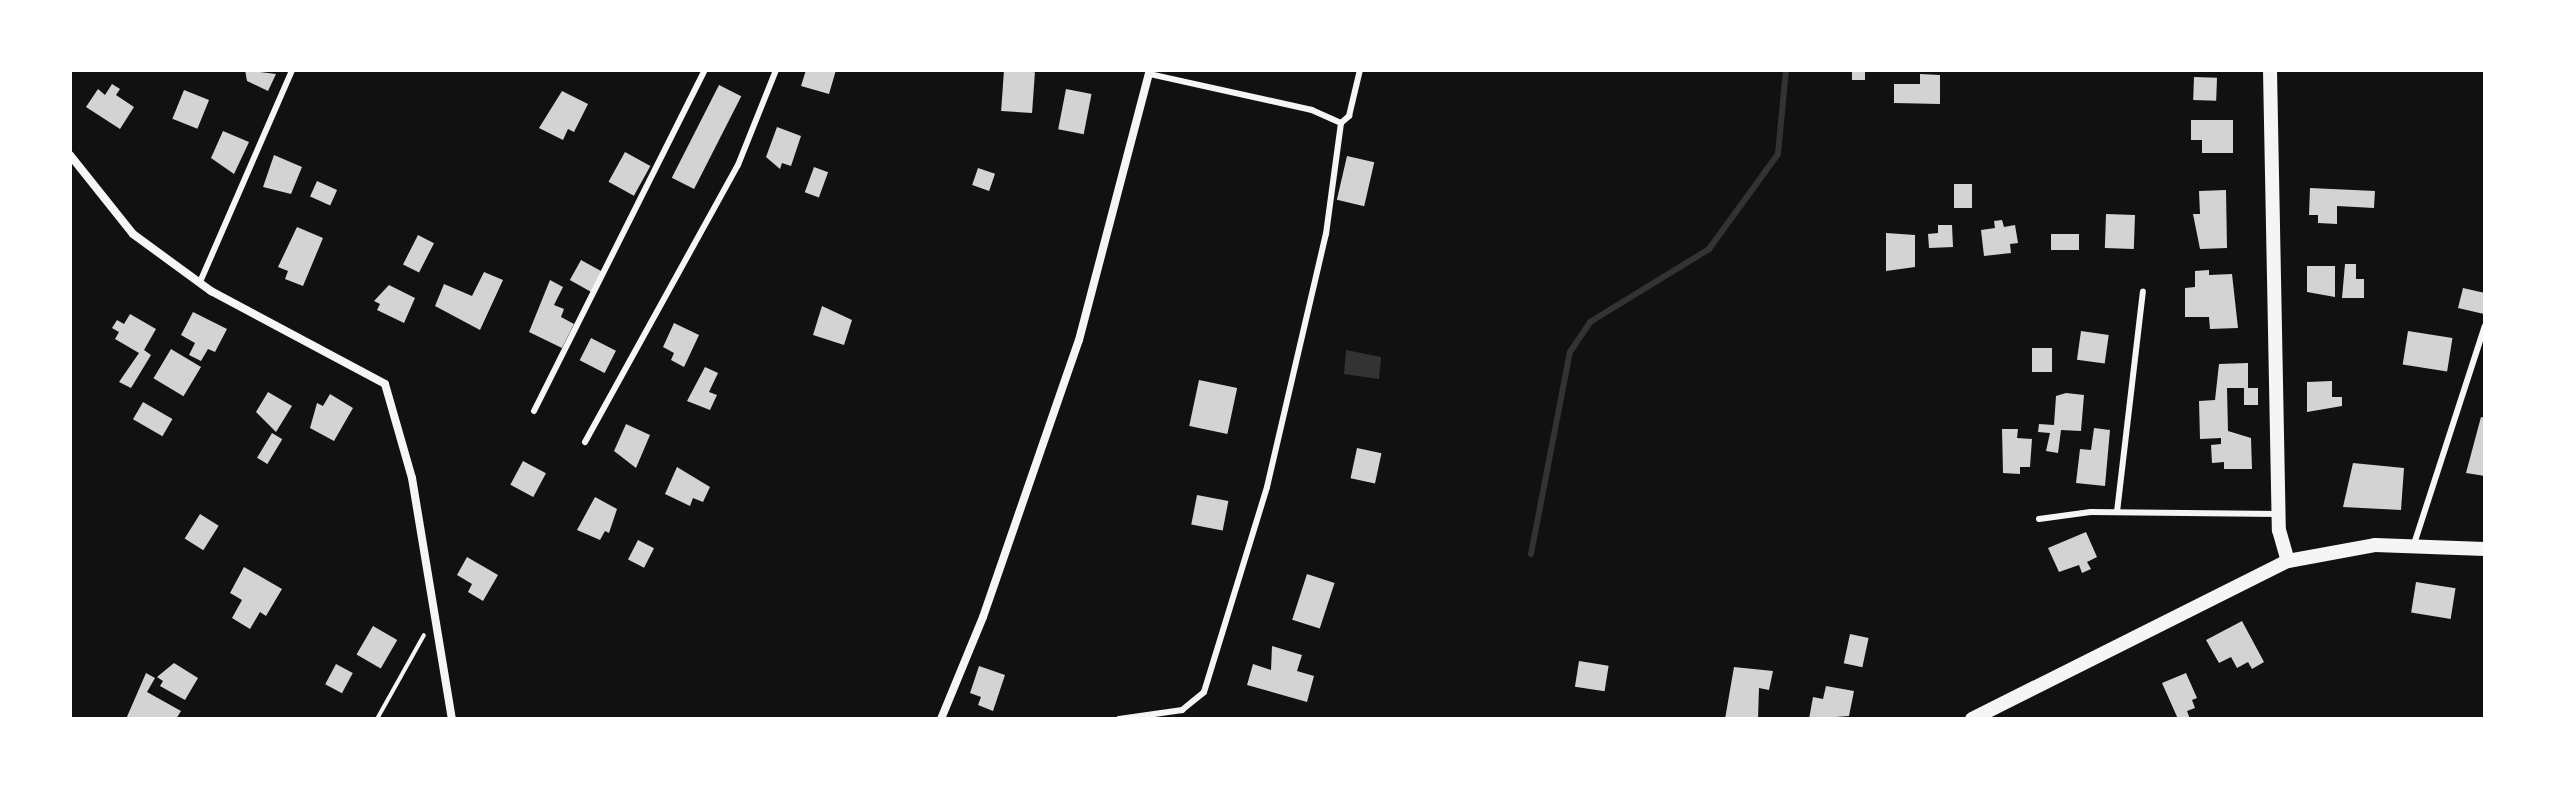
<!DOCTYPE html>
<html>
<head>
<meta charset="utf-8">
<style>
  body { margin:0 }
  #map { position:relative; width:2555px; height:789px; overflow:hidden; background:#111; font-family:Arial,sans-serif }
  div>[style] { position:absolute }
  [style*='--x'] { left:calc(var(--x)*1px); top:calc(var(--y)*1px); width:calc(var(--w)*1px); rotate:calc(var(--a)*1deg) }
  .water>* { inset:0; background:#333 }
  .stream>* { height:6px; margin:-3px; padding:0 3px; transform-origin:3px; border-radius:3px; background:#333 }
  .building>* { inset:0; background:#d3d3d3; transform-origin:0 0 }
  .path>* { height:4px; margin:-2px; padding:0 2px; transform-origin:2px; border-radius:2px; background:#f5f5f5 }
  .service>* { height:6px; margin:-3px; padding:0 3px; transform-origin:3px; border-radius:3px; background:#f5f5f5 }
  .minor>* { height:8px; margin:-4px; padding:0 4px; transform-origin:4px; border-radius:4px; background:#f5f5f5 }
  .tertiary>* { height:14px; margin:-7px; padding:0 7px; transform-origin:7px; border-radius:7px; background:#f5f5f5 }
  span { translate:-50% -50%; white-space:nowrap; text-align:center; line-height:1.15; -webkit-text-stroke:6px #fff; paint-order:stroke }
  .frame { position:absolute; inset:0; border:72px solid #fff; pointer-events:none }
</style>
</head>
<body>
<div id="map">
  <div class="water">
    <i style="clip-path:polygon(1346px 350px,1381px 357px,1379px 379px,1344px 374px)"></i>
  </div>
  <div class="stream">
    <i style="--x:1531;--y:554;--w:206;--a:-79.1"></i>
    <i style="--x:1570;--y:352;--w:36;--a:-56"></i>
    <i style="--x:1590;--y:322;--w:140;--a:-31.5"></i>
    <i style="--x:1709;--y:249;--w:117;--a:-54"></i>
    <i style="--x:1778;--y:154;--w:84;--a:-84.6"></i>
  </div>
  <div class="building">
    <i style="clip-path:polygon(245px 70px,276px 74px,268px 91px,247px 81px)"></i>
    <i style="clip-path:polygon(806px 70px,836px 70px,829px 94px,801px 86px)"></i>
    <i style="left:1004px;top:70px;width:31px;height:41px;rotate:4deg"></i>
    <i style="left:1852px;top:70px;width:13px;height:10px"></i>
    <i style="clip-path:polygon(1920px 74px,1940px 75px,1940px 104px,1894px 103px,1894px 84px,1920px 84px)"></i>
    <i style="left:2194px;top:77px;width:23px;height:23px;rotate:2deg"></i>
    <i style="clip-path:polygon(112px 84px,120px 89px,116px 95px,134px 107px,120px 129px,86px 107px,98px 89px,105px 95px)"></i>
    <i style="left:719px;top:85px;width:25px;height:104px;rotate:27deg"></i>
    <i style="left:1066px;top:89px;width:26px;height:41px;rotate:11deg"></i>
    <i style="left:184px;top:90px;width:27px;height:31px;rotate:22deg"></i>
    <i style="clip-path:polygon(562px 91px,588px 104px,574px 132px,568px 129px,563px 140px,539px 128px)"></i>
    <i style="clip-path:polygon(2191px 120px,2233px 120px,2233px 153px,2202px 153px,2202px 140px,2191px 140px)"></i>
    <i style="clip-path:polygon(777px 127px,801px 136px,791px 166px,782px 163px,780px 169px,766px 157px)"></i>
    <i style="clip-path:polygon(223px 131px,249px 142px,234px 174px,211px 158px)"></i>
    <i style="left:625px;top:152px;width:29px;height:34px;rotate:29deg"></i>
    <i style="clip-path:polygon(274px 155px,302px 167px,291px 194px,263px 187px)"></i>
    <i style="left:1347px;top:156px;width:28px;height:45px;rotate:13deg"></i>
    <i style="left:814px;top:167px;width:15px;height:27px;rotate:20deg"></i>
    <i style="left:978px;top:168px;width:18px;height:18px;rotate:19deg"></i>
    <i style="left:317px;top:181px;width:22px;height:17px;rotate:24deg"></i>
    <i style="left:1954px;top:184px;width:18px;height:24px"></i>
    <i style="clip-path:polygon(2310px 188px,2375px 191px,2374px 208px,2337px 206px,2337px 224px,2318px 223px,2318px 215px,2309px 215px)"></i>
    <i style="clip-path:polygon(2226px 190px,2227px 248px,2200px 249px,2193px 214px,2200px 214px,2199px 191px)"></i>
    <i style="left:2106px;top:214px;width:29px;height:34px;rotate:2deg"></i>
    <i style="clip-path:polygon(2002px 220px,2004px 227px,2015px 225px,2018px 243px,2010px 244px,2011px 253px,1984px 256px,1981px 230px,1995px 228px,1994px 221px)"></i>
    <i style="clip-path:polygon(1938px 225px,1952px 225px,1953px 247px,1929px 248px,1928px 234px,1938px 233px)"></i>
    <i style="clip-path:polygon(297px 227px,323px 238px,303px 286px,285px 279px,288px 271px,278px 267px)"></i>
    <i style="clip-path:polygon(1886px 233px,1915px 235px,1915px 267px,1886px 271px)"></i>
    <i style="left:2051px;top:234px;width:28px;height:16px"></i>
    <i style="left:418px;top:235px;width:18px;height:33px;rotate:27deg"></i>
    <i style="left:581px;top:260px;width:25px;height:23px;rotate:29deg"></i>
    <i style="clip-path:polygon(2345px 264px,2356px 264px,2356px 279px,2364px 279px,2364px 298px,2342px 298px)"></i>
    <i style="clip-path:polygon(2307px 266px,2335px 266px,2335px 297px,2307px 292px)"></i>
    <i style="clip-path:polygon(2209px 270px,2209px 275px,2232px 274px,2238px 328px,2210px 329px,2209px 317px,2185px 317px,2185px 288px,2195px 287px,2195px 271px)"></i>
    <i style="clip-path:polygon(484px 272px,503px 280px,480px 330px,435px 306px,444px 284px,472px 296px)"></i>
    <i style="clip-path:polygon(550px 280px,563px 287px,554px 305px,564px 309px,561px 317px,574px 324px,562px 348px,529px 332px)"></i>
    <i style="clip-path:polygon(389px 285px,415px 298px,404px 323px,377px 310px,380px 304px,374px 301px)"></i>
    <i style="clip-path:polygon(2463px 288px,2485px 293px,2484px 314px,2458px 308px)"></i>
    <i style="clip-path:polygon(822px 306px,852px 320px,844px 345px,813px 335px)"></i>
    <i style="clip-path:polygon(193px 312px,227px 329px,215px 352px,208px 349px,201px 361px,189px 355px,195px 343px,181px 335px)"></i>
    <i style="clip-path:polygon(130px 314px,156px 329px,144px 350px,151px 355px,131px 388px,119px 382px,139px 353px,115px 339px,119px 332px,112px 328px,117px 320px,124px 324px)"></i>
    <i style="clip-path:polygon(674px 323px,699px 335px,684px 367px,671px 360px,674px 353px,663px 347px)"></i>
    <i style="left:2081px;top:331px;width:28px;height:29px;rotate:8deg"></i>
    <i style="left:2408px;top:331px;width:45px;height:34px;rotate:9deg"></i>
    <i style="left:591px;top:338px;width:28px;height:25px;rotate:27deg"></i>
    <i style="left:2032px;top:348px;width:20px;height:24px"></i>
    <i style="left:171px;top:349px;width:35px;height:34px;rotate:31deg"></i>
    <i style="clip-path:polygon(2248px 363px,2248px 388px,2258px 388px,2258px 405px,2244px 405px,2244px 388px,2227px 388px,2228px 431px,2251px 438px,2252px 469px,2224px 469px,2224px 462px,2212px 463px,2211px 445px,2221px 444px,2221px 438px,2200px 439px,2199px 401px,2215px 400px,2219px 364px)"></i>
    <i style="clip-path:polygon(705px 367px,718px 373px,709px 392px,717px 395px,710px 410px,687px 401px)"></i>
    <i style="left:1199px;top:380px;width:39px;height:47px;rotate:12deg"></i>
    <i style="clip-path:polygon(2332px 381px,2332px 397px,2342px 397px,2342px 406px,2307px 412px,2307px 382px)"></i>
    <i style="clip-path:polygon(268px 392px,292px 406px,276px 432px,256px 412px)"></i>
    <i style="clip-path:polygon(2066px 393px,2084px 395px,2081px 431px,2061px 430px,2058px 453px,2046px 451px,2050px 433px,2038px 432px,2039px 424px,2054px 425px,2056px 396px)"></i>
    <i style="clip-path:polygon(330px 394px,353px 408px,334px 441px,310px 428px,317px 403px,323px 406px)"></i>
    <i style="left:143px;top:402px;width:34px;height:20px;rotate:30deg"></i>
    <i style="clip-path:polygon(2481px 417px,2485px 418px,2485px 476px,2466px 473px)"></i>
    <i style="clip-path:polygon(626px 424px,650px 435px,636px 468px,614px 451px)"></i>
    <i style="clip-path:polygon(2094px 428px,2110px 430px,2105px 486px,2076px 483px,2080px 449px,2091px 450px)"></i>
    <i style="clip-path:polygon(2002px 429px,2018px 429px,2017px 438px,2032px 439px,2030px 467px,2020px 467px,2020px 474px,2003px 473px)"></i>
    <i style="left:272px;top:433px;width:12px;height:29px;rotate:31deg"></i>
    <i style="left:1357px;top:448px;width:25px;height:31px;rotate:12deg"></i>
    <i style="left:523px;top:461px;width:26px;height:27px;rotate:28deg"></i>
    <i style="clip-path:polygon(2353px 463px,2404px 468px,2401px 510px,2343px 507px)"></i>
    <i style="clip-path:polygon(677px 467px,710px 487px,703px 502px,693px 498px,690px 506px,665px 494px)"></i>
    <i style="left:1197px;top:495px;width:32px;height:30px;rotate:11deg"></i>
    <i style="clip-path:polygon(595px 497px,617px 509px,609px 533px,605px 531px,600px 540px,577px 530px)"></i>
    <i style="left:200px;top:514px;width:22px;height:29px;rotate:32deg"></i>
    <i style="clip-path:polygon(2086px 532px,2097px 557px,2087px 562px,2091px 569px,2082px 573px,2079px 565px,2059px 572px,2048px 548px)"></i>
    <i style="left:638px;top:540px;width:18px;height:22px;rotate:27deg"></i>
    <i style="clip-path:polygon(467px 557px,498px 575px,483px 601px,468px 592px,472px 584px,457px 575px)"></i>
    <i style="clip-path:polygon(244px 567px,282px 589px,266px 616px,260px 612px,250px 629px,232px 618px,242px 600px,230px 593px)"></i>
    <i style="left:1307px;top:574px;width:29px;height:48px;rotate:18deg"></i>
    <i style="left:2416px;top:582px;width:40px;height:31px;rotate:9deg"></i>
    <i style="clip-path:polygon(2242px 621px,2264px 662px,2252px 669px,2248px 662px,2237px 668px,2231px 657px,2219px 663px,2206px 640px)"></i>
    <i style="left:373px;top:626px;width:28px;height:33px;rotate:30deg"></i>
    <i style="left:1850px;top:634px;width:19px;height:30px;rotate:12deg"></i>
    <i style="clip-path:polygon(1272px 646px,1302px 655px,1297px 671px,1314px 676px,1307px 702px,1247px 685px,1253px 664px,1271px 670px)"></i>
    <i style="left:1579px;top:661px;width:30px;height:26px;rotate:9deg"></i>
    <i style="clip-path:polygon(174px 663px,198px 678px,185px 700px,160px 686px,163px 681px,157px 677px)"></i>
    <i style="left:336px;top:664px;width:19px;height:23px;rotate:28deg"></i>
    <i style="clip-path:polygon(979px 666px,1005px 675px,993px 711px,978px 705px,981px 697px,970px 693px)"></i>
    <i style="clip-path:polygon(1734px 667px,1773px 671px,1769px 690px,1759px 688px,1758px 719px,1725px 719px)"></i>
    <i style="clip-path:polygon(146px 673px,155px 678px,147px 692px,181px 711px,176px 719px,126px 719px)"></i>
    <i style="clip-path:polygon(2186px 673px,2197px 698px,2192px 700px,2195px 708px,2187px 711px,2190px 719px,2178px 719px,2162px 683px)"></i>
    <i style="clip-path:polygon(1826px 686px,1854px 691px,1849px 716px,1809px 719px,1813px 697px,1823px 699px)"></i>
  </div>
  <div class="path">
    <i style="--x:377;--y:719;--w:96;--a:-60.8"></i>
  </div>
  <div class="service">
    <i style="--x:1341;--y:123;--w:11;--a:-41"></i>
    <i style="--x:1349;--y:116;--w:47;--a:-76.6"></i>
    <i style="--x:200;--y:282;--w:231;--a:-66.5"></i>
    <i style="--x:534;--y:411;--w:381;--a:-63.4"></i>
    <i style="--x:585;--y:442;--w:316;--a:-61.1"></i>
    <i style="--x:738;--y:165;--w:102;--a:-68.2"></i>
    <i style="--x:2117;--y:512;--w:222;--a:-83.3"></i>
    <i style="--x:2039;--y:519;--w:52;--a:-7.7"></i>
    <i style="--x:2091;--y:512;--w:188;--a:0.6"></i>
    <i style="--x:2414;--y:544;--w:229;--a:-72"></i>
    <i style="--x:1119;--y:719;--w:64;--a:-8.1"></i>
    <i style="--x:1182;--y:710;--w:28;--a:-39"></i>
    <i style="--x:1204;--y:692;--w:214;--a:-72.9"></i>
    <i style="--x:1267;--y:487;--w:260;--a:-76.9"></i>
    <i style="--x:1326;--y:234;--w:112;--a:-82.3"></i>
    <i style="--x:1341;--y:123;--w:32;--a:-156"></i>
    <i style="--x:1312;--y:110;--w:167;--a:-167.5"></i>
  </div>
  <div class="minor">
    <i style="--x:70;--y:155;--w:101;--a:51.4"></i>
    <i style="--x:133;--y:234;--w:97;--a:36.2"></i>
    <i style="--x:211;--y:291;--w:197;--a:28.1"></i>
    <i style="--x:385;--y:384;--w:98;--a:74"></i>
    <i style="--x:412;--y:478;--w:244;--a:80.6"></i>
    <i style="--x:941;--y:719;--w:110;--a:-67.6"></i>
    <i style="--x:983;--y:617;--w:293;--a:-70.9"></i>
    <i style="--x:1079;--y:340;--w:279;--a:-75.3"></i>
  </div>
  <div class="tertiary">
    <i style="--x:2270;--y:70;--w:460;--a:88.9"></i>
    <i style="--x:2279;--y:530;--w:32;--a:74"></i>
    <i style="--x:1972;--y:719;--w:353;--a:-26.6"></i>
    <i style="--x:2288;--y:561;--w:88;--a:-10.4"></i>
    <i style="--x:2375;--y:545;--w:110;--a:2.1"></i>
  </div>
  <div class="frame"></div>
</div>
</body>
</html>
